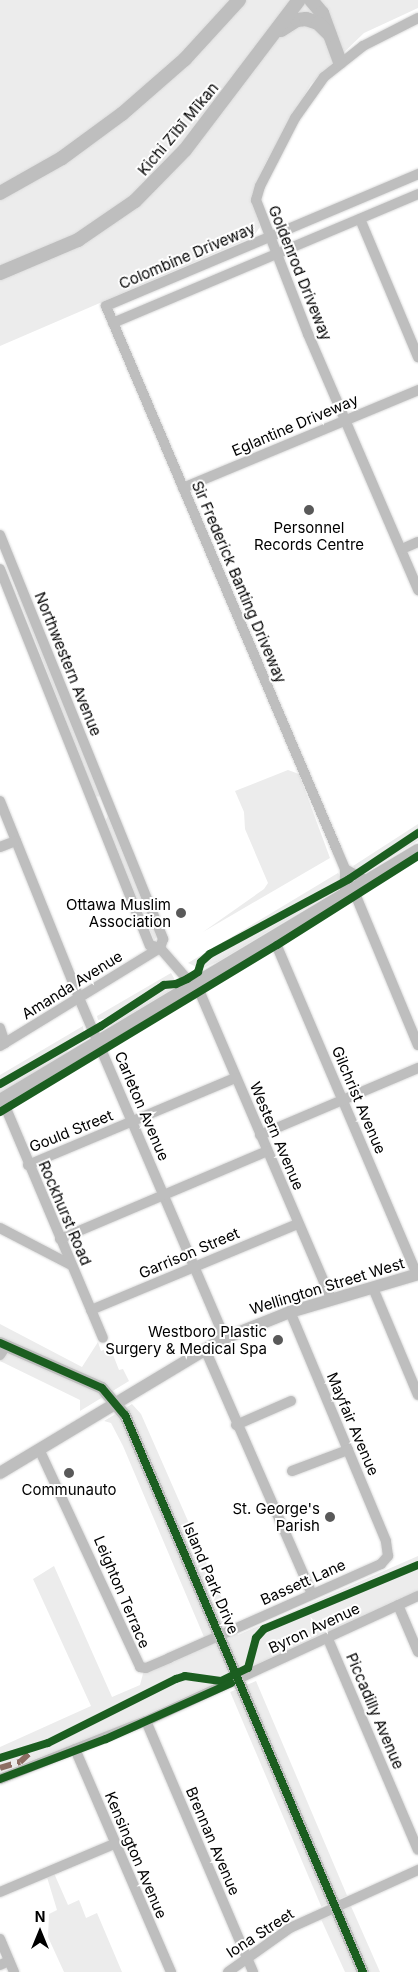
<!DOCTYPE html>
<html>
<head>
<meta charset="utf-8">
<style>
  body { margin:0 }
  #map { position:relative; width:418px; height:1972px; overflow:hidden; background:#fff; font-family:Inter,sans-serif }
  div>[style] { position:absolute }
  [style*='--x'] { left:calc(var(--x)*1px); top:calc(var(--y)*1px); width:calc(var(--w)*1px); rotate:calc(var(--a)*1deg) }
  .green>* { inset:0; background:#ececec; transform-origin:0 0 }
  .roads { filter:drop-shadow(0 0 1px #dbdbdb) drop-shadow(0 0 1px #dbdbdb) }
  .minor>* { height:10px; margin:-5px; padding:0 5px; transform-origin:5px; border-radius:5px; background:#bebebe }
  .major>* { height:12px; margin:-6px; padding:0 6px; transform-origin:6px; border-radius:6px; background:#bebebe }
  .highway>* { height:14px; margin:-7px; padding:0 7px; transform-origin:7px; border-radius:7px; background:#bebebe }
  .quiet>* { height:6px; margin-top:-3px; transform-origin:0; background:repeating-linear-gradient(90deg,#8d6e63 0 12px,transparent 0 18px) }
  .cycleway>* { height:8px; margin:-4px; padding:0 4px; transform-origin:4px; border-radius:4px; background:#1b5e20 }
  .dots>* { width:14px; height:14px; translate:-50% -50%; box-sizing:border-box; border:2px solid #fff; border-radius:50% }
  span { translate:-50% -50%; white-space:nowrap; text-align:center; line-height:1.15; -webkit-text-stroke:4px #fff; paint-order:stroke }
  .street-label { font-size:15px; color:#000 }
  .poi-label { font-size:15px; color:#000 }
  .right { translate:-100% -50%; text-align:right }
  .north { position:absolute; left:15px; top:1907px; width:50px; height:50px; -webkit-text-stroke:4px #fff; paint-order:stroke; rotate:0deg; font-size:14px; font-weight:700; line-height:20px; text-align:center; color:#000 }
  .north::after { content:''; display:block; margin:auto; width:18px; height:22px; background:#000; clip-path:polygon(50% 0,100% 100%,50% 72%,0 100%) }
</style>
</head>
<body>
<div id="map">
  <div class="green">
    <i style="clip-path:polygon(0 0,418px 0,418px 8px,364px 33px,311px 84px,265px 164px,252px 195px,260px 227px,253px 237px,0 346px)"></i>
    <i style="clip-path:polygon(17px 593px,19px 593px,101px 796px,95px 797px)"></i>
    <i style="clip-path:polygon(288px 770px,299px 774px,330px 858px,203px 932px,264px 889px,268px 883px,245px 829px,244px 812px,235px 791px)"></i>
    <i style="clip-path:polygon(108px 816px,157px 937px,154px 940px,105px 821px)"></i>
    <i style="clip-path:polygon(418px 824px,418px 841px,366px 872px,356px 871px,353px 866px)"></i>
    <i style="clip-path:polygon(338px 873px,341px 878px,338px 889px,217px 962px,201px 969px,188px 963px)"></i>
    <i style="clip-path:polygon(171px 973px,175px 980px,172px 989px,111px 1026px,107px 1018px,98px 1020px,97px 1016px)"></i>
    <i style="clip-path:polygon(83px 1026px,84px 1032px,76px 1037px,79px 1042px,69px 1048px,67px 1053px,0 1093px,0 1075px)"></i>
    <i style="clip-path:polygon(0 1324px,82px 1367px,98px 1342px,101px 1351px,110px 1347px,119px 1370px,123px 1369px,129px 1381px,80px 1411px,80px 1400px,0 1361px)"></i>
    <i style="clip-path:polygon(132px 1404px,141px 1414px,238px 1635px,418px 1556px,418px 1591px,110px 1731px,0 1772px,0 1747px,91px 1706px,33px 1579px,54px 1566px,112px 1697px,140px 1685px,144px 1670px,207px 1644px,123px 1446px,111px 1423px,104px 1421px)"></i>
    <i style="left:256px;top:1681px;width:233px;height:28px;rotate:67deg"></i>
    <i style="clip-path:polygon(53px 1871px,68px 1905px,79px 1900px,86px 1918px,97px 1913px,122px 1972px,64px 1972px,48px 1937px,49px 1914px,57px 1910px,46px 1874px)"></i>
    <i style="clip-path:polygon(350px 1904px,380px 1972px,345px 1972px,320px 1917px)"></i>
  </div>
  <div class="roads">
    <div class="minor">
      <i style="--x:418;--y:18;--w:62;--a:153"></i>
      <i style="--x:363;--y:46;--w:50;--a:141.5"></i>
      <i style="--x:324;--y:77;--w:50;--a:125.3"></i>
      <i style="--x:295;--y:118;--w:76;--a:117.2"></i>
      <i style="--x:260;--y:186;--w:15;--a:106"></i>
      <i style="--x:256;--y:200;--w:144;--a:68.8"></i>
      <i style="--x:308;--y:334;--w:279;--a:66.7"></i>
      <i style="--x:360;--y:219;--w:150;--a:67.2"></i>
      <i style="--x:113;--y:323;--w:331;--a:-22.9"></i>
      <i style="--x:183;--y:488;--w:255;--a:-22.6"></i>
      <i style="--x:0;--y:535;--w:436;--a:68"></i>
      <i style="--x:163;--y:939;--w:9;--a:108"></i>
      <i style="--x:402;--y:549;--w:17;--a:-24"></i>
      <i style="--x:0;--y:569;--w:405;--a:68.3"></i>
      <i style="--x:150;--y:945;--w:10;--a:17"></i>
      <i style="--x:160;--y:948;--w:62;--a:48.9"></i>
      <i style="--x:201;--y:995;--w:331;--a:66.8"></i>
      <i style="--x:0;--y:801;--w:212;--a:68.1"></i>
      <i style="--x:79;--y:998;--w:370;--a:66.8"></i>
      <i style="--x:0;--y:847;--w:17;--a:-21"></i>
      <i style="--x:345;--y:869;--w:25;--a:29"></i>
      <i style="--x:353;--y:889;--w:169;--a:67.4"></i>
      <i style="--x:345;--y:894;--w:25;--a:-90"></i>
      <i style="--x:345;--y:869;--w:21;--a:-113"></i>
      <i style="--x:337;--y:850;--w:591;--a:-113.01"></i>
      <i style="--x:106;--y:306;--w:339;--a:-22.9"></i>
      <i style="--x:273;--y:937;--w:366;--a:66.9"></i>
      <i style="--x:0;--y:1028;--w:16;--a:72"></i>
      <i style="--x:0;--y:1046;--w:188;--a:-31.5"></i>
      <i style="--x:2;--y:1099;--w:259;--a:67.1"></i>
      <i style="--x:260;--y:1135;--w:172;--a:-23"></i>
      <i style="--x:28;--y:1165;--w:225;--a:-22.8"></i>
      <i style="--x:0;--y:1228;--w:80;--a:27.5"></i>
      <i style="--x:60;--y:1239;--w:225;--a:-23"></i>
      <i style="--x:373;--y:1288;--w:116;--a:67.2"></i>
      <i style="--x:91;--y:1310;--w:224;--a:-22.6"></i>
      <i style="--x:205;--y:1349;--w:267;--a:66.4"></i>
      <i style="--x:0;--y:1355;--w:11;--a:-56"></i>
      <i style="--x:236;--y:1425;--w:60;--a:-23.6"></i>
      <i style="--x:39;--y:1449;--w:240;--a:65.1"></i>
      <i style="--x:140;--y:1667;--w:6;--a:9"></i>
      <i style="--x:146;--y:1668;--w:25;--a:-23"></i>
      <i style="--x:169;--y:1658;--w:232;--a:-23.9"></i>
      <i style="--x:381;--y:1564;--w:11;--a:-49"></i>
      <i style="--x:388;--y:1556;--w:15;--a:-98"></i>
      <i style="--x:386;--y:1541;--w:248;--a:-112.7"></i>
      <i style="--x:292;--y:1471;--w:60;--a:-20.6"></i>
      <i style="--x:398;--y:1605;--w:51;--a:66.9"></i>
      <i style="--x:328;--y:1639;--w:229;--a:66.9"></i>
      <i style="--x:146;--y:1721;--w:273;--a:66.9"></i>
      <i style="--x:75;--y:1749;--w:243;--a:66.7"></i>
      <i style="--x:0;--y:1779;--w:157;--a:-21.7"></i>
      <i style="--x:146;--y:1721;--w:299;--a:-24.7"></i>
      <i style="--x:0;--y:1892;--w:124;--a:-22.8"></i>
      <i style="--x:0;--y:1939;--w:36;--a:67"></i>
      <i style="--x:0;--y:1965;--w:10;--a:-24"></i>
      <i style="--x:228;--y:1972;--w:76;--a:-35.4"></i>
      <i style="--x:290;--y:1928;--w:141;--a:-24.4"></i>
    </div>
    <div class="major">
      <i style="--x:0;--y:1100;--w:487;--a:-30.9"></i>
      <i style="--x:0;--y:1343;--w:111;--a:23.8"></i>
      <i style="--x:102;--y:1388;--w:35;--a:50"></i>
      <i style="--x:125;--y:1415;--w:606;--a:66.86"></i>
      <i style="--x:0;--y:1473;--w:262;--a:-31"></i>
      <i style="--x:225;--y:1338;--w:70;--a:-21.8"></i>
      <i style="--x:290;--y:1312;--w:134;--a:-16.5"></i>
    </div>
    <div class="highway">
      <i style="--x:311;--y:0;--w:17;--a:50"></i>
      <i style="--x:322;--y:13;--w:52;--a:69.8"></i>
      <i style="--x:281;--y:30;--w:19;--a:-32"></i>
      <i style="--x:297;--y:20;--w:9;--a:-6"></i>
      <i style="--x:306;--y:19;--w:13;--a:18"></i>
      <i style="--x:318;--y:23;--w:16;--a:45"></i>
      <i style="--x:0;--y:193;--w:71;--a:-29.4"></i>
      <i style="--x:62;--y:158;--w:74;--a:-36.3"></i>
      <i style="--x:122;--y:114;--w:84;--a:-41.1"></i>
      <i style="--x:185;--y:59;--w:80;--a:-47.5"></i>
      <i style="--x:0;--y:273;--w:85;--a:-22.9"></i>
      <i style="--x:78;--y:240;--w:69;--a:-34.4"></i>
      <i style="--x:135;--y:201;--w:71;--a:-45.6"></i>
      <i style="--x:185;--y:150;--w:188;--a:-52.8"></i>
    </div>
  </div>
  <div class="quiet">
    <i style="--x:0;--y:1768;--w:21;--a:-17"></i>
    <i style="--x:20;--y:1762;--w:16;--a:-43"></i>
  </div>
  <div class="cycleway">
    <i style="--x:0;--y:1084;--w:116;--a:-29.9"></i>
    <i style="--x:101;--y:1026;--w:75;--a:-33.1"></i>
    <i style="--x:164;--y:985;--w:12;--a:-5"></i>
    <i style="--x:176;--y:984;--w:12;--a:-24"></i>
    <i style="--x:187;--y:979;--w:13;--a:-32"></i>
    <i style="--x:198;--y:972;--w:10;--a:-73"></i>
    <i style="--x:201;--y:962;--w:12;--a:-42"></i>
    <i style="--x:210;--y:954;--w:158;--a:-28.3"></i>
    <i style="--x:349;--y:879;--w:83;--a:-33.7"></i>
    <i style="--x:0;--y:1112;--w:323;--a:-31.1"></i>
    <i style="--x:277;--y:945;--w:167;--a:-32.3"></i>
    <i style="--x:0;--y:1343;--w:111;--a:23.8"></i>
    <i style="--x:102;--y:1388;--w:35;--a:50"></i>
    <i style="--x:125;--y:1415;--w:606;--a:66.86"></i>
    <i style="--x:0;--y:1758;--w:50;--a:-17.4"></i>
    <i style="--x:48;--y:1743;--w:143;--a:-26.6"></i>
    <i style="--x:176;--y:1679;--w:9;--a:-18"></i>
    <i style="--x:185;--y:1676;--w:36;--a:8"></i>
    <i style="--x:221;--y:1681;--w:30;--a:-26"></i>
    <i style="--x:248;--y:1668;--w:31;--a:-75"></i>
    <i style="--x:256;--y:1638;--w:12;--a:-48"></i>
    <i style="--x:264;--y:1629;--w:167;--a:-22.6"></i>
    <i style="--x:0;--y:1779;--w:113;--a:-20.7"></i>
    <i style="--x:106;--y:1739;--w:137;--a:-24.1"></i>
  </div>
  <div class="dots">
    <i style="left:309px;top:510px;background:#595959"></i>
    <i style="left:181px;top:913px;background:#595959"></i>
    <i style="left:278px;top:1340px;background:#595959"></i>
    <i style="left:69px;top:1473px;background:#595959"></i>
    <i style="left:330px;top:1517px;background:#595959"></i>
  </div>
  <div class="street-label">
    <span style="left:178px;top:129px;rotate:-50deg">Kichi Zībī Mīkan</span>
    <span style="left:187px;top:256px;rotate:-23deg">Colombine Driveway</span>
    <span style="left:300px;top:273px;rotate:68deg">Goldenrod Driveway</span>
    <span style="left:295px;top:425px;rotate:-23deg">Eglantine Driveway</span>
    <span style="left:239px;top:582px;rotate:67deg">Sir Frederick Banting Driveway</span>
    <span style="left:68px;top:664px;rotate:68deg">Northwestern Avenue</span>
    <span style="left:72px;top:985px;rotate:-32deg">Amanda Avenue</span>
    <span style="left:359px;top:1100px;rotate:67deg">Gilchrist Avenue</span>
    <span style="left:142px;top:1106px;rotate:67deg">Carleton Avenue</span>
    <span style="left:71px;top:1131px;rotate:-22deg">Gould Street</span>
    <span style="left:277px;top:1136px;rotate:67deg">Western Avenue</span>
    <span style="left:65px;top:1213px;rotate:67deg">Rockhurst Road</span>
    <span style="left:189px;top:1253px;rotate:-23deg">Garrison Street</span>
    <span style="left:327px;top:1286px;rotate:-17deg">Wellington Street West</span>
    <span style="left:353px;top:1424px;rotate:67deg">Mayfair Avenue</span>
    <span style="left:211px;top:1578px;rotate:67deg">Island Park Drive</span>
    <span style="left:303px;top:1582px;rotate:-24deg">Bassett Lane</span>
    <span style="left:122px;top:1592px;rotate:67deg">Leighton Terrace</span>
    <span style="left:314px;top:1628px;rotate:-25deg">Byron Avenue</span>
    <span style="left:375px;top:1711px;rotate:67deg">Piccadilly Avenue</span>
    <span style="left:213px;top:1841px;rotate:67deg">Brennan Avenue</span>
    <span style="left:136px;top:1855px;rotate:67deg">Kensington Avenue</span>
    <span style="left:260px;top:1933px;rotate:-33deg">Iona Street</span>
  </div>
  <div class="poi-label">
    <span style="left:309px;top:536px">Personnel<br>Records Centre</span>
    <span class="right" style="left:171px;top:913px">Ottawa Muslim<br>Association</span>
    <span class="right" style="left:267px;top:1340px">Westboro Plastic<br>Surgery &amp; Medical Spa</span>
    <span style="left:69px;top:1490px">Communauto</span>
    <span class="right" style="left:320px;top:1517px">St. George's<br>Parish</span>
  </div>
  <div class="north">N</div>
</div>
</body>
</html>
